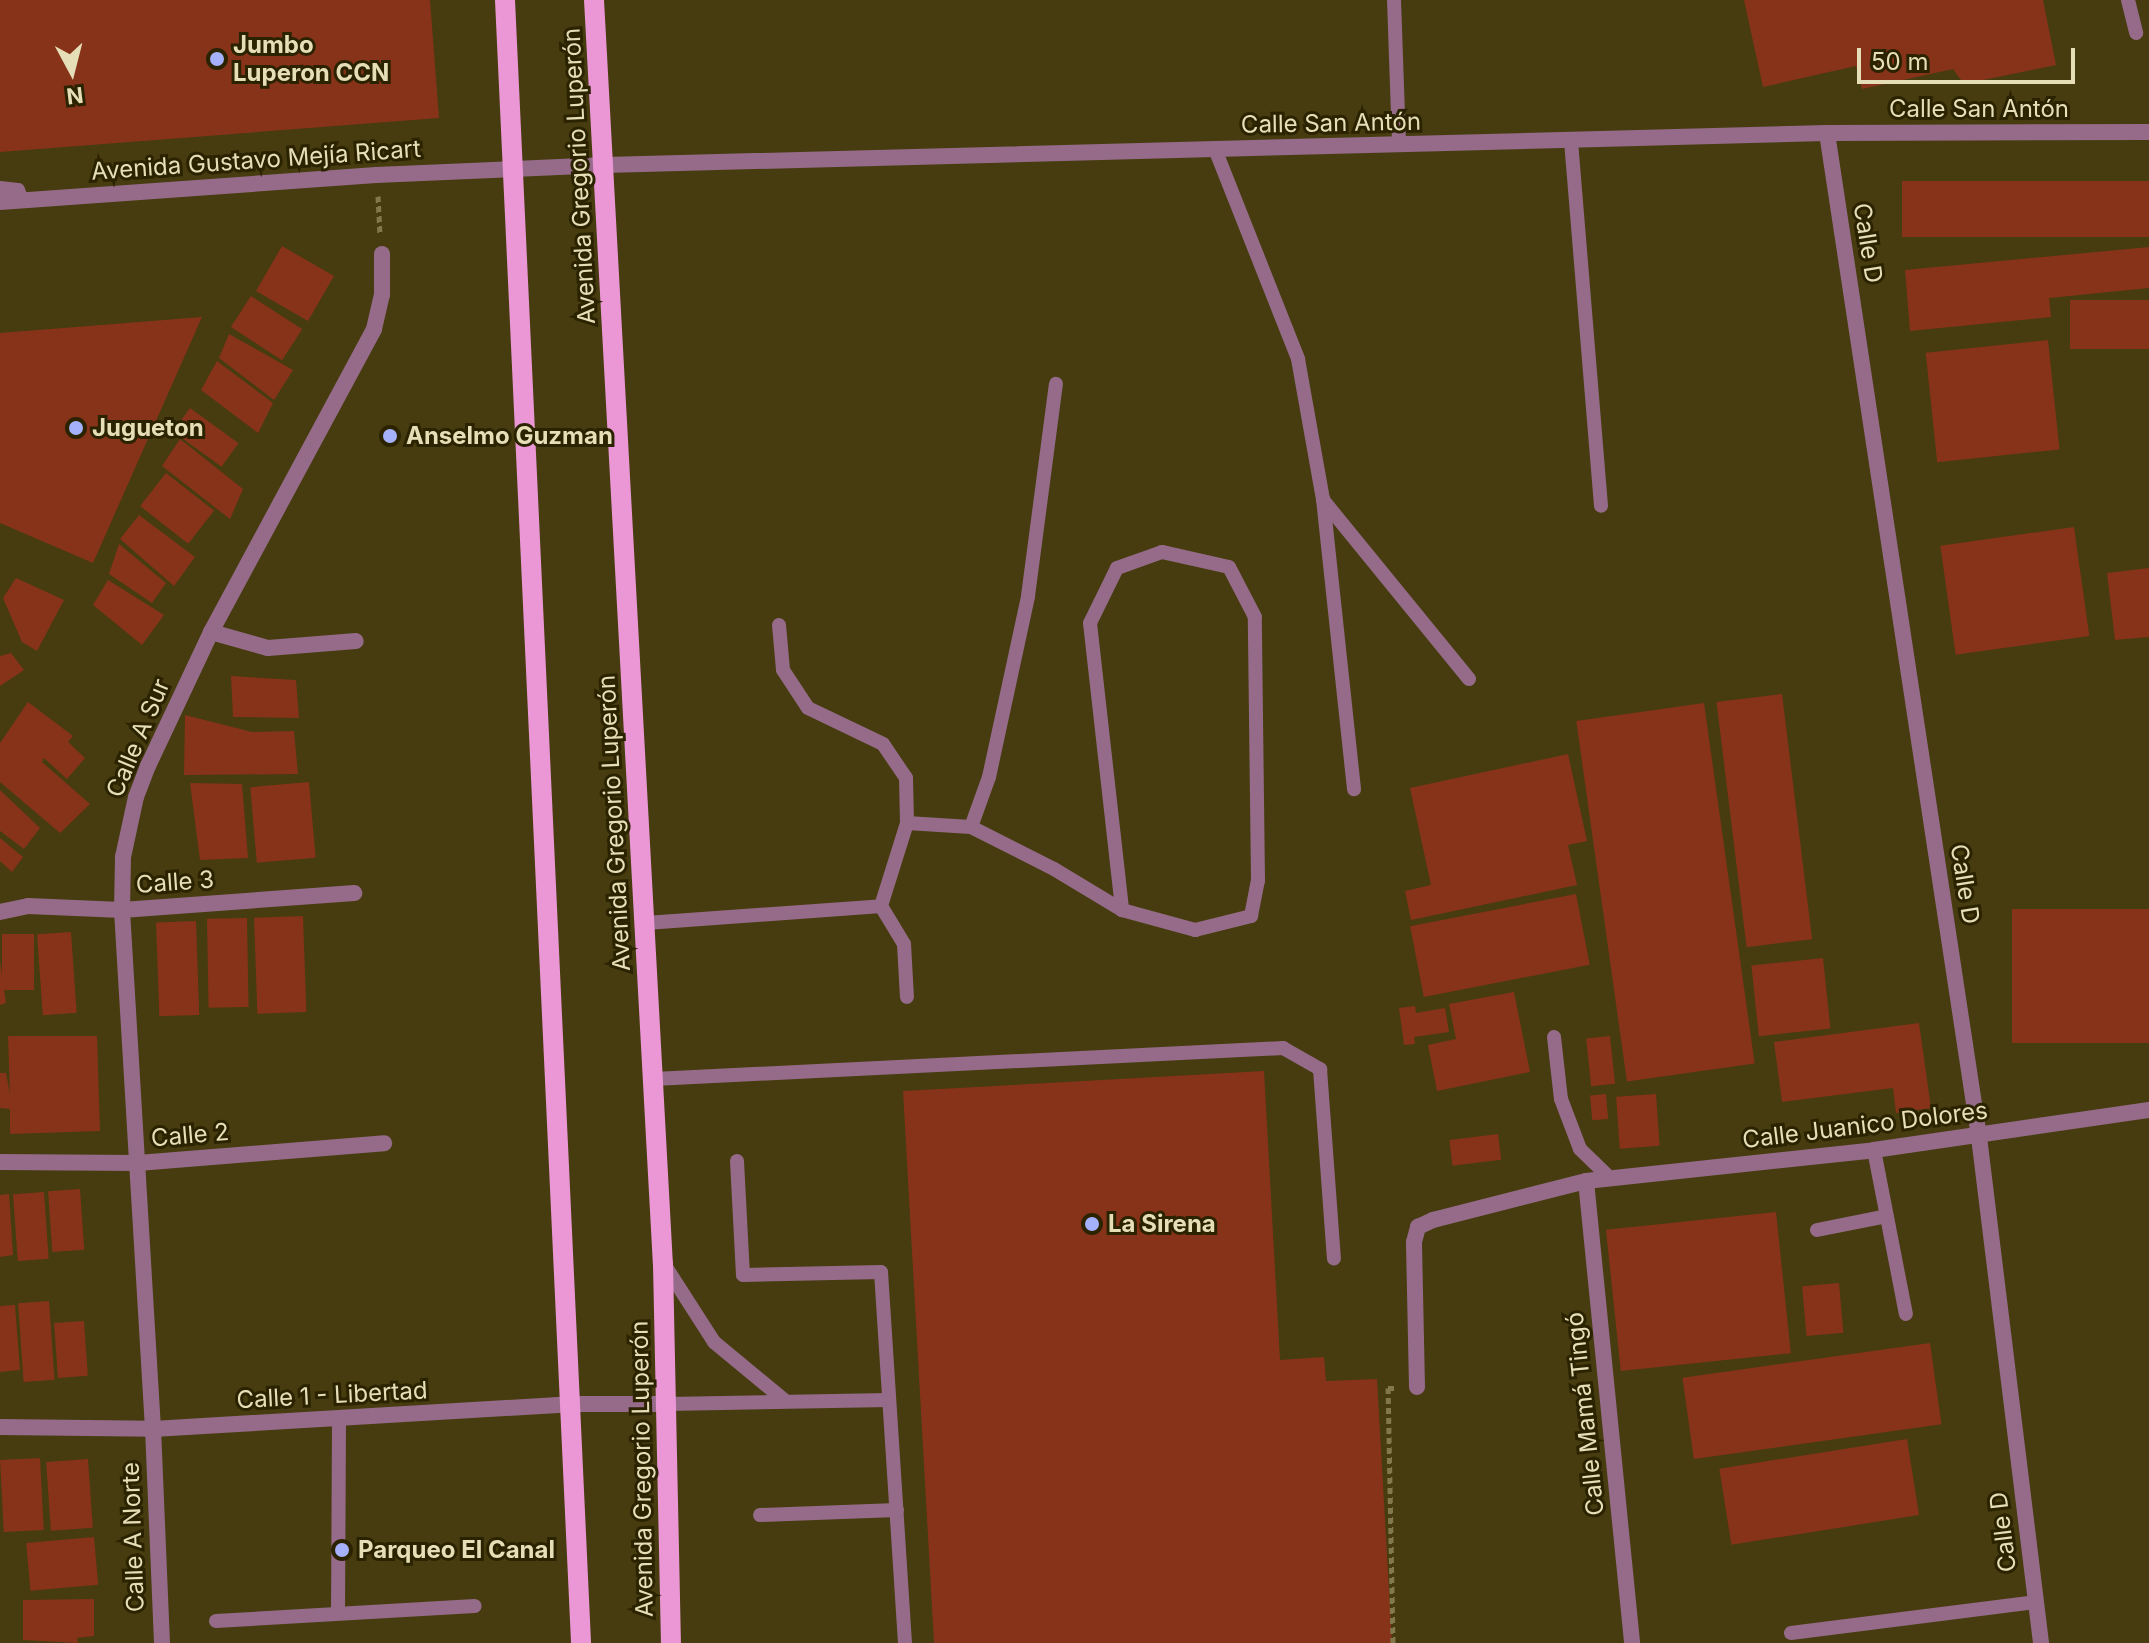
<!DOCTYPE html>
<html>
<head>
<meta charset="utf-8">
<style>
  body { margin:0 }
  #map { position:relative; width:2149px; height:1643px; overflow:hidden; background:#463c0f; font-family:Inter,sans-serif }
  div>[style] { position:absolute }
  [style*='--x'] { left:calc(var(--x)*1px); top:calc(var(--y)*1px); width:calc(var(--w)*1px); rotate:calc(var(--a)*1deg) }
  .building>* { inset:0; background:#863319; transform-origin:0 0 }
  .path>* { height:5px; margin-top:-2.5px; transform-origin:0; background:repeating-linear-gradient(90deg,#81784d 0 6px,transparent 0 10px) }
  .service>* { height:14px; margin:-7px; padding:0 7px; transform-origin:7px; border-radius:7px; background:#956b89 }
  .minor>* { height:16px; margin:-8px; padding:0 8px; transform-origin:8px; border-radius:8px; background:#956b89 }
  .tertiary>* { height:16px; margin:-8px; padding:0 8px; transform-origin:8px; border-radius:8px; background:#956b89 }
  .primary>* { height:20px; margin:-10px; padding:0 10px; transform-origin:10px; border-radius:10px; background:#ec97d5 }
  .dots>* { width:22px; height:22px; translate:-50% -50%; box-sizing:border-box; border:4px solid #2b2300; border-radius:50% }
  span { translate:-50% -50%; white-space:nowrap; text-align:center; line-height:1.15; -webkit-text-stroke:6px #2b2300; paint-order:stroke }
  .poi-label { font-size:24px; color:#e6deb6; font-weight:700 }
  .left { translate:0 -50%; text-align:left }
  .street-label { font-size:24px; color:#e6deb6 }
  .north { position:absolute; left:32px; top:32px; width:80px; height:80px; -webkit-text-stroke:6px #2b2300; paint-order:stroke; rotate:173deg; font-size:22px; font-weight:700; line-height:32px; text-align:center; color:#e6deb6 }
  .north::after { content:''; display:block; margin:auto; width:28px; height:36px; background:#e6deb6; clip-path:polygon(50% 0,100% 100%,50% 72%,0 100%) }
  .scale { position:absolute; left:1857px; top:48px; width:218px; height:36px; box-sizing:border-box; border:4px solid #e6deb6; border-top:0; padding-left:10px; font-size:24px; line-height:28px; white-space:nowrap; color:#e6deb6; -webkit-text-stroke:6px #2b2300; paint-order:stroke }
</style>
</head>
<body>
<div id="map">
  <div class="building">
    <i style="clip-path:polygon(0 0,430px 0,439px 118px,0 152px)"></i>
    <i style="clip-path:polygon(1744px 0,2043px 0,2056px 65px,1964px 84px,1953px 69px,1862px 89px,1856px 66px,1763px 87px)"></i>
    <i style="left:2149px;top:181px;width:56px;height:247px;rotate:90deg"></i>
    <i style="left:282px;top:246px;width:60px;height:52px;rotate:30deg"></i>
    <i style="clip-path:polygon(2149px 247px,2149px 288px,2049px 298px,2051px 317px,1910px 331px,1905px 270px)"></i>
    <i style="left:251px;top:296px;width:61px;height:37px;rotate:33deg"></i>
    <i style="left:2149px;top:300px;width:49px;height:79px;rotate:90deg"></i>
    <i style="clip-path:polygon(202px 317px,93px 563px,0 523px,0 333px)"></i>
    <i style="clip-path:polygon(229px 334px,293px 370px,274px 400px,219px 358px)"></i>
    <i style="left:2048px;top:340px;width:110px;height:123px;rotate:84deg"></i>
    <i style="clip-path:polygon(217px 361px,273px 403px,258px 433px,201px 390px)"></i>
    <i style="left:190px;top:408px;width:60px;height:29px;rotate:36deg"></i>
    <i style="clip-path:polygon(180px 439px,243px 489px,230px 519px,162px 466px)"></i>
    <i style="left:166px;top:473px;width:61px;height:42px;rotate:38deg"></i>
    <i style="clip-path:polygon(139px 515px,195px 557px,174px 586px,120px 539px)"></i>
    <i style="left:2074px;top:527px;width:110px;height:135px;rotate:82deg"></i>
    <i style="clip-path:polygon(119px 544px,166px 583px,152px 603px,109px 574px)"></i>
    <i style="clip-path:polygon(2149px 568px,2149px 637px,2115px 640px,2107px 573px)"></i>
    <i style="clip-path:polygon(16px 578px,64px 600px,37px 651px,22px 642px,3px 598px)"></i>
    <i style="clip-path:polygon(108px 580px,164px 615px,142px 645px,93px 605px)"></i>
    <i style="clip-path:polygon(11px 653px,24px 670px,0 686px,0 656px)"></i>
    <i style="clip-path:polygon(231px 676px,296px 680px,299px 718px,233px 717px)"></i>
    <i style="left:1782px;top:694px;width:247px;height:66px;rotate:83deg"></i>
    <i style="clip-path:polygon(28px 702px,73px 736px,68px 742px,85px 758px,67px 779px,44px 758px,42px 762px,90px 804px,60px 833px,0 782px,0 743px)"></i>
    <i style="left:1704px;top:703px;width:364px;height:129px;rotate:82deg"></i>
    <i style="clip-path:polygon(185px 715px,252px 732px,294px 731px,298px 774px,184px 775px)"></i>
    <i style="clip-path:polygon(1568px 754px,1587px 841px,1568px 845px,1577px 885px,1411px 920px,1405px 891px,1431px 885px,1410px 788px)"></i>
    <i style="left:309px;top:782px;width:76px;height:59px;rotate:85deg"></i>
    <i style="clip-path:polygon(190px 783px,242px 784px,248px 858px,200px 860px)"></i>
    <i style="clip-path:polygon(0 790px,40px 828px,24px 849px,0 831px)"></i>
    <i style="clip-path:polygon(0 838px,23px 857px,12px 872px,0 861px)"></i>
    <i style="left:1576px;top:894px;width:72px;height:169px;rotate:79deg"></i>
    <i style="left:2149px;top:909px;width:134px;height:137px;rotate:90deg"></i>
    <i style="left:303px;top:916px;width:96px;height:49px;rotate:88deg"></i>
    <i style="left:247px;top:918px;width:89px;height:40px;rotate:89deg"></i>
    <i style="left:196px;top:921px;width:94px;height:40px;rotate:88deg"></i>
    <i style="left:71px;top:932px;width:81px;height:34px;rotate:86deg"></i>
    <i style="left:2px;top:934px;width:32px;height:56px"></i>
    <i style="left:1823px;top:958px;width:71px;height:72px;rotate:84deg"></i>
    <i style="clip-path:polygon(0 961px,6px 1003px,0 1005px)"></i>
    <i style="clip-path:polygon(1514px 992px,1530px 1072px,1437px 1091px,1428px 1045px,1456px 1039px,1449px 1004px)"></i>
    <i style="clip-path:polygon(1415px 1006px,1416px 1013px,1445px 1008px,1449px 1032px,1414px 1037px,1415px 1044px,1404px 1045px,1399px 1008px)"></i>
    <i style="clip-path:polygon(1919px 1023px,1931px 1108px,1896px 1113px,1893px 1088px,1782px 1102px,1774px 1042px)"></i>
    <i style="clip-path:polygon(8px 1036px,97px 1036px,100px 1131px,10px 1134px,10px 1109px,0 1108px,0 1073px,6px 1073px,10px 1094px)"></i>
    <i style="left:1610px;top:1036px;width:48px;height:24px;rotate:84deg"></i>
    <i style="clip-path:polygon(1264px 1071px,1280px 1360px,1324px 1357px,1326px 1381px,1377px 1379px,1392px 1643px,934px 1643px,903px 1091px)"></i>
    <i style="left:1606px;top:1094px;width:25px;height:16px;rotate:85deg"></i>
    <i style="left:1656px;top:1094px;width:52px;height:40px;rotate:86deg"></i>
    <i style="left:1498px;top:1134px;width:26px;height:49px;rotate:83deg"></i>
    <i style="left:80px;top:1189px;width:61px;height:32px;rotate:86deg"></i>
    <i style="left:44px;top:1192px;width:67px;height:31px;rotate:86deg"></i>
    <i style="clip-path:polygon(9px 1194px,13px 1255px,0 1257px,0 1195px)"></i>
    <i style="left:1776px;top:1212px;width:142px;height:171px;rotate:84deg"></i>
    <i style="left:1839px;top:1283px;width:50px;height:37px;rotate:85deg"></i>
    <i style="left:49px;top:1301px;width:79px;height:31px;rotate:86deg"></i>
    <i style="clip-path:polygon(15px 1305px,20px 1370px,0 1372px,0 1306px)"></i>
    <i style="left:84px;top:1321px;width:55px;height:30px;rotate:86deg"></i>
    <i style="left:1930px;top:1343px;width:82px;height:250px;rotate:82deg"></i>
    <i style="left:1907px;top:1439px;width:77px;height:190px;rotate:81deg"></i>
    <i style="left:40px;top:1458px;width:72px;height:40px;rotate:87deg"></i>
    <i style="left:88px;top:1459px;width:69px;height:42px;rotate:86deg"></i>
    <i style="left:94px;top:1537px;width:48px;height:68px;rotate:85deg"></i>
    <i style="clip-path:polygon(94px 1599px,94px 1636px,77px 1638px,78px 1643px,23px 1640px,23px 1600px)"></i>
  </div>
  <div class="path">
    <i style="--x:378;--y:196;--w:38;--a:87"></i>
    <i style="--x:1393;--y:1643;--w:255;--a:-91.1"></i>
    <i style="--x:1388;--y:1388;--w:8;--a:0"></i>
  </div>
  <div class="service">
    <i style="--x:1394;--y:0;--w:145;--a:88"></i>
    <i style="--x:2128;--y:0;--w:34;--a:76"></i>
    <i style="--x:1571;--y:141;--w:366;--a:85.3"></i>
    <i style="--x:1215;--y:149;--w:226;--a:68.4"></i>
    <i style="--x:1298;--y:359;--w:142;--a:79.9"></i>
    <i style="--x:1323;--y:499;--w:292;--a:83.9"></i>
    <i style="--x:0;--y:188;--w:18;--a:6"></i>
    <i style="--x:18;--y:190;--w:11;--a:68"></i>
    <i style="--x:1323;--y:500;--w:231;--a:50.8"></i>
    <i style="--x:779;--y:625;--w:45;--a:84.9"></i>
    <i style="--x:783;--y:670;--w:45;--a:56.7"></i>
    <i style="--x:808;--y:708;--w:83;--a:25.6"></i>
    <i style="--x:883;--y:744;--w:41;--a:55.9"></i>
    <i style="--x:906;--y:778;--w:45;--a:88.7"></i>
    <i style="--x:907;--y:823;--w:87;--a:107.4"></i>
    <i style="--x:907;--y:823;--w:64;--a:3.6"></i>
    <i style="--x:971;--y:827;--w:53;--a:-70.2"></i>
    <i style="--x:989;--y:777;--w:185;--a:-77.8"></i>
    <i style="--x:1028;--y:596;--w:214;--a:-82.5"></i>
    <i style="--x:971;--y:827;--w:93;--a:26.8"></i>
    <i style="--x:1054;--y:869;--w:79;--a:31.1"></i>
    <i style="--x:1122;--y:910;--w:76;--a:15.3"></i>
    <i style="--x:1195;--y:930;--w:58;--a:-14"></i>
    <i style="--x:1251;--y:916;--w:36;--a:-79"></i>
    <i style="--x:1258;--y:881;--w:264;--a:-90.7"></i>
    <i style="--x:1255;--y:617;--w:56;--a:-117.5"></i>
    <i style="--x:1229;--y:567;--w:69;--a:-167.4"></i>
    <i style="--x:1162;--y:552;--w:48;--a:160.4"></i>
    <i style="--x:1117;--y:568;--w:61;--a:116.1"></i>
    <i style="--x:1090;--y:623;--w:289;--a:83.6"></i>
    <i style="--x:646;--y:923;--w:236;--a:-4.1"></i>
    <i style="--x:881;--y:906;--w:44;--a:58.8"></i>
    <i style="--x:904;--y:944;--w:53;--a:86.8"></i>
    <i style="--x:1554;--y:1037;--w:62;--a:83.6"></i>
    <i style="--x:1561;--y:1099;--w:53;--a:69.2"></i>
    <i style="--x:1580;--y:1149;--w:42;--a:44"></i>
    <i style="--x:654;--y:1079;--w:630;--a:-2.82"></i>
    <i style="--x:1283;--y:1048;--w:43;--a:29.6"></i>
    <i style="--x:1320;--y:1069;--w:190;--a:85.8"></i>
    <i style="--x:1874;--y:1150;--w:167;--a:79"></i>
    <i style="--x:737;--y:1161;--w:114;--a:87"></i>
    <i style="--x:743;--y:1275;--w:138;--a:-1.2"></i>
    <i style="--x:881;--y:1272;--w:372;--a:86.3"></i>
    <i style="--x:1817;--y:1230;--w:71;--a:-11.3"></i>
    <i style="--x:664;--y:1264;--w:93;--a:57.3"></i>
    <i style="--x:714;--y:1342;--w:91;--a:39.6"></i>
    <i style="--x:666;--y:1404;--w:223;--a:-1"></i>
    <i style="--x:760;--y:1515;--w:137;--a:-2.1"></i>
    <i style="--x:338;--y:1613;--w:194;--a:-89.7"></i>
    <i style="--x:216;--y:1621;--w:259;--a:-3.3"></i>
    <i style="--x:1791;--y:1633;--w:247;--a:-7.2"></i>
  </div>
  <div class="minor">
    <i style="--x:1827;--y:133;--w:1015;--a:81.39"></i>
    <i style="--x:1979;--y:1137;--w:510;--a:83.01"></i>
    <i style="--x:211;--y:632;--w:59;--a:15.7"></i>
    <i style="--x:268;--y:648;--w:88;--a:-4.5"></i>
    <i style="--x:0;--y:912;--w:29;--a:-12"></i>
    <i style="--x:28;--y:906;--w:94;--a:2.4"></i>
    <i style="--x:122;--y:910;--w:233;--a:-4.2"></i>
    <i style="--x:0;--y:1162;--w:138;--a:0.4"></i>
    <i style="--x:138;--y:1163;--w:247;--a:-4.6"></i>
    <i style="--x:1586;--y:1181;--w:464;--a:84.3"></i>
    <i style="--x:1417;--y:1387;--w:145;--a:-91.2"></i>
    <i style="--x:1414;--y:1242;--w:16;--a:-75"></i>
    <i style="--x:1418;--y:1227;--w:17;--a:-25"></i>
    <i style="--x:1433;--y:1220;--w:158;--a:-14.3"></i>
    <i style="--x:1586;--y:1181;--w:290;--a:-6.1"></i>
    <i style="--x:1874;--y:1150;--w:278;--a:-8.3"></i>
    <i style="--x:0;--y:1427;--w:153;--a:0.7"></i>
    <i style="--x:153;--y:1429;--w:418;--a:-3.4"></i>
    <i style="--x:570;--y:1404;--w:96;--a:0"></i>
    <i style="--x:162;--y:1643;--w:214;--a:-92.4"></i>
    <i style="--x:153;--y:1429;--w:520;--a:-93.42"></i>
    <i style="--x:122;--y:910;--w:53;--a:-88.9"></i>
    <i style="--x:123;--y:857;--w:61;--a:-77.8"></i>
    <i style="--x:136;--y:797;--w:33;--a:-69"></i>
    <i style="--x:148;--y:766;--w:148;--a:-64.8"></i>
    <i style="--x:211;--y:632;--w:344;--a:-61.7"></i>
    <i style="--x:374;--y:329;--w:35;--a:-77"></i>
    <i style="--x:382;--y:295;--w:41;--a:-90"></i>
  </div>
  <div class="tertiary">
    <i style="--x:0;--y:202;--w:377;--a:-4.1"></i>
    <i style="--x:376;--y:175;--w:229;--a:-2.5"></i>
    <i style="--x:605;--y:165;--w:1222;--a:-1.5"></i>
    <i style="--x:1827;--y:133;--w:322;--a:-0.2"></i>
  </div>
  <div class="primary">
    <i style="--x:505;--y:0;--w:1645;--a:87.35"></i>
    <i style="--x:594;--y:0;--w:1266;--a:86.88"></i>
    <i style="--x:663;--y:1264;--w:379;--a:88.8"></i>
  </div>
  <div class="dots">
    <i style="left:217px;top:59px;background:#a6b1fc"></i>
    <i style="left:76px;top:428px;background:#a6b1fc"></i>
    <i style="left:390px;top:436px;background:#a6b1fc"></i>
    <i style="left:1092px;top:1224px;background:#a6b1fc"></i>
    <i style="left:342px;top:1550px;background:#a6b1fc"></i>
  </div>
  <div class="poi-label">
    <span class="left" style="left:233px;top:59px">Jumbo<br>Luperon CCN</span>
    <span class="left" style="left:92px;top:428px">Jugueton</span>
    <span class="left" style="left:406px;top:436px">Anselmo Guzman</span>
    <span class="left" style="left:1108px;top:1224px">La Sirena</span>
    <span class="left" style="left:358px;top:1550px">Parqueo El Canal</span>
  </div>
  <div class="street-label">
    <span style="left:1979px;top:109px">Calle San Antón</span>
    <span style="left:1331px;top:123px;rotate:-1deg">Calle San Antón</span>
    <span style="left:256px;top:160px;rotate:-4deg">Avenida Gustavo Mejía Ricart</span>
    <span style="left:579px;top:176px;rotate:-93deg">Avenida Gregorio Luperón</span>
    <span style="left:1868px;top:243px;rotate:81deg">Calle D</span>
    <span style="left:138px;top:738px;rotate:-67deg">Calle A Sur</span>
    <span style="left:614px;top:823px;rotate:-93deg">Avenida Gregorio Luperón</span>
    <span style="left:175px;top:882px;rotate:-4deg">Calle 3</span>
    <span style="left:1965px;top:884px;rotate:81deg">Calle D</span>
    <span style="left:1865px;top:1125px;rotate:-7deg">Calle Juanico Dolores</span>
    <span style="left:190px;top:1135px;rotate:-5deg">Calle 2</span>
    <span style="left:332px;top:1395px;rotate:-3deg">Calle 1 - Libertad</span>
    <span style="left:1585px;top:1414px;rotate:-96deg">Calle Mamá Tingó</span>
    <span style="left:642px;top:1469px;rotate:-91deg">Avenida Gregorio Luperón</span>
    <span style="left:2003px;top:1532px;rotate:-97deg">Calle D</span>
    <span style="left:133px;top:1537px;rotate:-92deg">Calle A Norte</span>
  </div>
  <div class="north">N</div>
  <div class="scale">50 m</div>
</div>
</body>
</html>
